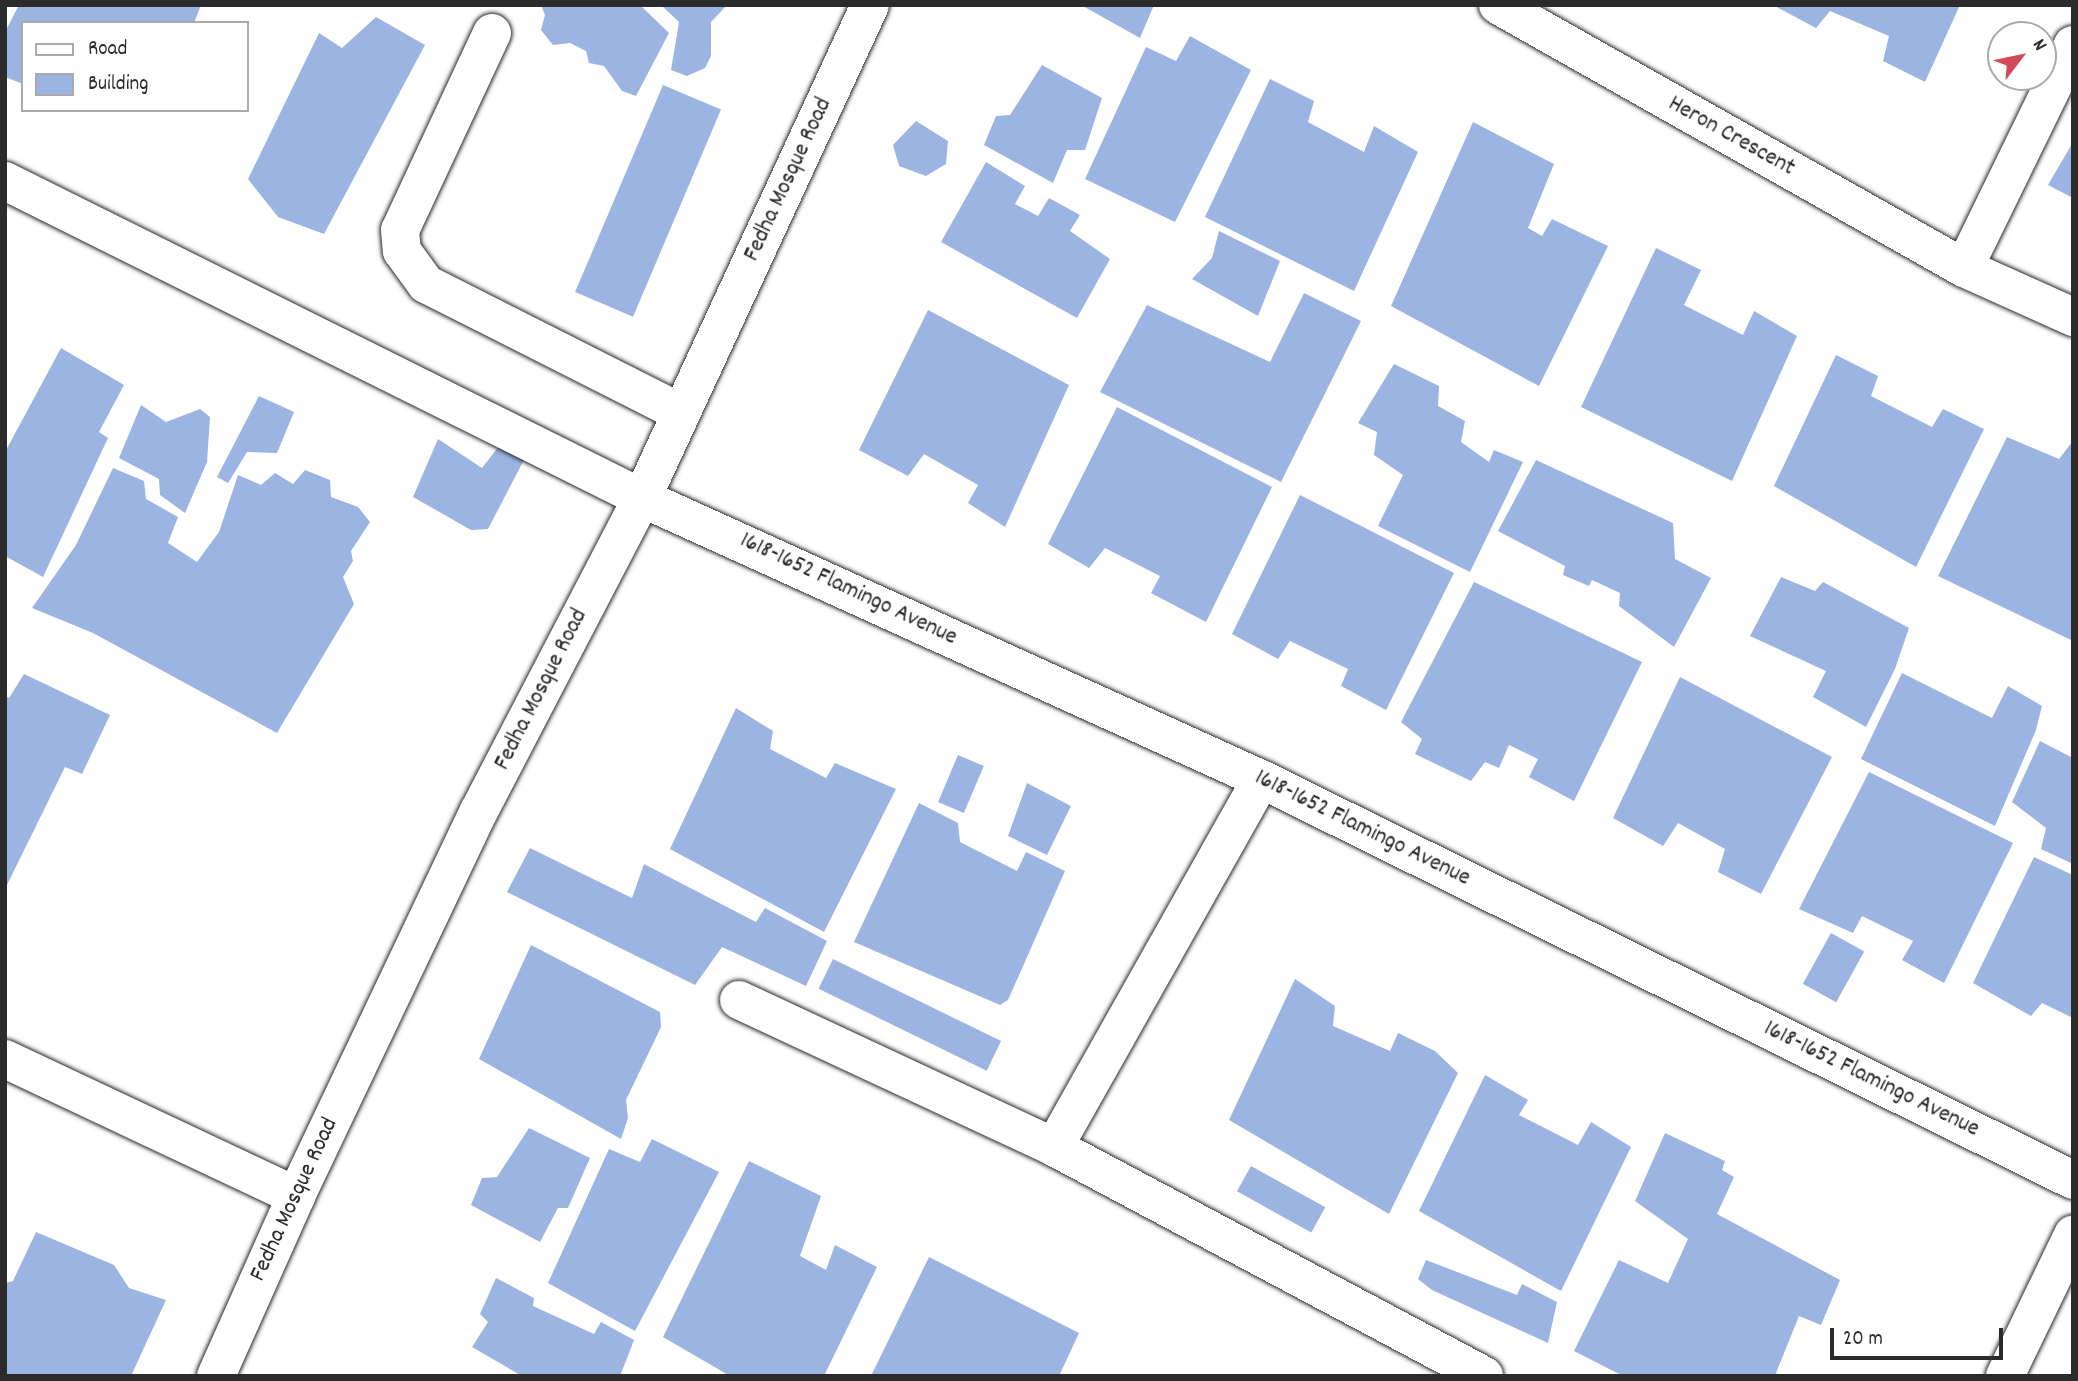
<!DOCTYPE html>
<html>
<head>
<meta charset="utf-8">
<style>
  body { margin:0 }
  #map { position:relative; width:2078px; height:1381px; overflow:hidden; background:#fff; font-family:Dekko,sans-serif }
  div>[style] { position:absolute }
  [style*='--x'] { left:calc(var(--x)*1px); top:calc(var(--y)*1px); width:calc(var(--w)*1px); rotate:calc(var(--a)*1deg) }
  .building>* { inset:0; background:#9cb4e1; transform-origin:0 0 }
  .roads { filter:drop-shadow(0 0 2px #2b2b2b) drop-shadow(0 0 2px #2b2b2b) }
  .minor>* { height:38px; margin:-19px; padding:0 19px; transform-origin:19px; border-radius:19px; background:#fff }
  span { translate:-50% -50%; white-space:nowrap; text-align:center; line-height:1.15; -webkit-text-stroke:6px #fff; paint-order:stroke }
  .street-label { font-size:24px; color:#2b2b2b }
  .frame { position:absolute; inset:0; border:7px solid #2b2b2b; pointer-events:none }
  .legend { position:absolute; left:21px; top:21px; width:228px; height:91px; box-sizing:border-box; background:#fff; border:2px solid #aaa; margin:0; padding:9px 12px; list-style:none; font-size:21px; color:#2b2b2b }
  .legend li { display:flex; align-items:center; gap:14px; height:35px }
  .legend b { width:35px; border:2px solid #aaa }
  .north { position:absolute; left:1987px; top:21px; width:70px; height:70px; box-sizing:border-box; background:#fff; border:2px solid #aaa; border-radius:50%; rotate:58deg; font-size:19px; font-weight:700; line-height:28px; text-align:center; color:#2b2b2b }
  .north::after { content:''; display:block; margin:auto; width:24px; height:32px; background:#d1495b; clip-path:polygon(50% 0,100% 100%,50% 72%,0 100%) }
  .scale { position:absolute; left:1830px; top:1328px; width:173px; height:32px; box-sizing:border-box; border:4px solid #2b2b2b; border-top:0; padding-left:9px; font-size:21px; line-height:24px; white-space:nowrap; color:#2b2b2b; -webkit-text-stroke:5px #fff; paint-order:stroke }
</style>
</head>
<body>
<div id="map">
  <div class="building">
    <i style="clip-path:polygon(19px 5px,201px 5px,194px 23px,23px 23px,23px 84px,5px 77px,5px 32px)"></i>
    <i style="clip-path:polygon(541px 5px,640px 5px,669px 33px,636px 96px,622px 91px,604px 66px,589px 63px,586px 51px,570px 43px,553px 45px,541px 30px,545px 15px)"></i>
    <i style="clip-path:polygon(661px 5px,727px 5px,711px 22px,711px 56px,705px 68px,687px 76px,671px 70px,679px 22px)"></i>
    <i style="clip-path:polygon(1081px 5px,1154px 5px,1140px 38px)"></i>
    <i style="clip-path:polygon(1773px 5px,1960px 5px,1925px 82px,1883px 61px,1889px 36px,1830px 11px,1816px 28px)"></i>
    <i style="clip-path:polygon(376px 17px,425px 45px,324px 234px,278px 217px,248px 179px,319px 33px,342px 48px)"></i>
    <i style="clip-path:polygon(1190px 36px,1251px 70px,1175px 222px,1085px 179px,1146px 47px,1176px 61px)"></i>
    <i style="clip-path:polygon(1042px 65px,1102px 98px,1085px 150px,1067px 150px,1053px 183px,984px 145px,996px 116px,1010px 115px)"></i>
    <i style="clip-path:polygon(1270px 79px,1314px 101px,1308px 122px,1364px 152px,1374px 126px,1418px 152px,1354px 291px,1205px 217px)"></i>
    <i style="left:663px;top:85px;width:63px;height:225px;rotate:23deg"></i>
    <i style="clip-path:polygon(916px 121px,948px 141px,946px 164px,926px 176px,899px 166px,893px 145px)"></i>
    <i style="clip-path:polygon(1473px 122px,1554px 164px,1528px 228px,1542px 236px,1552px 219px,1608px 246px,1539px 386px,1391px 306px)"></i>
    <i style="clip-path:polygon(2073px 142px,2073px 198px,2048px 185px)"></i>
    <i style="clip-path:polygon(986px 162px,1025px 186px,1015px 204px,1038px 216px,1049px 198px,1080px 215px,1070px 231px,1110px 259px,1077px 318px,941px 242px)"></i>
    <i style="clip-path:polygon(1219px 231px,1280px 261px,1258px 316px,1192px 279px,1212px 258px)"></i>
    <i style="clip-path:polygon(1656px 248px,1701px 270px,1684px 305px,1743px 335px,1754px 311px,1797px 336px,1732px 481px,1581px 407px)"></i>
    <i style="clip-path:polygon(1304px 293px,1361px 321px,1281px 482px,1100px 392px,1147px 305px,1270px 362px)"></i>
    <i style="clip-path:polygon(928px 310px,1069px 385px,1005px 527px,968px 503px,978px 485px,924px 454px,908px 476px,859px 450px)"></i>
    <i style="clip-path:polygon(61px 348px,124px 385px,99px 432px,108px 438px,43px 577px,5px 556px,5px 452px)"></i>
    <i style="clip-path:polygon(1836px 355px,1878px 376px,1871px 396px,1932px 427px,1943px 409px,1984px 429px,1916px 567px,1774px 486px)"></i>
    <i style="clip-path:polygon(1394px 364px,1439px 386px,1438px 406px,1465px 421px,1461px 442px,1489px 462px,1494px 450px,1523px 462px,1470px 572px,1378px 526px,1403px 475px,1374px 455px,1377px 432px,1358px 423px)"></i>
    <i style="clip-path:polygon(259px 396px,294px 412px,277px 453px,247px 452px,228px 483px,217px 477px)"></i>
    <i style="clip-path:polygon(141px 405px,166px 422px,200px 409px,210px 417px,207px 462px,185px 513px,160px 495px,159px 479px,119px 458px)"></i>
    <i style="clip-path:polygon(1117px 407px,1272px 487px,1206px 622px,1151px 593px,1160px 576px,1105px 548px,1089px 568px,1048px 544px)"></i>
    <i style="clip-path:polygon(2007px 437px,2059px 459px,2073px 441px,2073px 641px,1938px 576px)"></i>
    <i style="clip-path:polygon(438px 439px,482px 468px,499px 446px,525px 458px,488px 529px,471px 530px,413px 497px)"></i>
    <i style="clip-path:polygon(1536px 460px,1673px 523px,1675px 559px,1711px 578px,1674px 647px,1619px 606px,1620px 593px,1592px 580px,1589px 586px,1563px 575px,1565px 566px,1498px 531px)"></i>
    <i style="clip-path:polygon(113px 468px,144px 481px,146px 499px,178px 517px,168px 543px,197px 562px,219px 532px,238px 475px,261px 485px,275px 473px,293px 484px,305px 470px,330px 480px,331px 497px,358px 507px,370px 522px,351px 551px,353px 561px,343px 577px,354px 604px,277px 733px,93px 633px,32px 608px,76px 545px)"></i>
    <i style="clip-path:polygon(1300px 495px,1454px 573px,1386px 710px,1341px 686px,1348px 669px,1290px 641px,1278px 659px,1232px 634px)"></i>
    <i style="clip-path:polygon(1781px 577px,1815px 591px,1823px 582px,1909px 628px,1895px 669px,1866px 727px,1813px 697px,1826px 671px,1750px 636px)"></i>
    <i style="clip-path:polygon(1474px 582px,1642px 662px,1574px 801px,1529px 777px,1538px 759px,1509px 745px,1499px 768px,1485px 762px,1471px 781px,1415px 754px,1422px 739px,1401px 722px)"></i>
    <i style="clip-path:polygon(1902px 673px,1992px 718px,2008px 686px,2042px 706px,2036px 730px,1995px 826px,1861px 759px)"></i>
    <i style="clip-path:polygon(24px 674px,110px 715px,82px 774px,65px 767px,5px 889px,5px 696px,9px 698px)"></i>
    <i style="clip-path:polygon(1680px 677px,1832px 757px,1761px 894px,1718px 872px,1725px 849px,1678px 823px,1663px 846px,1613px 818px)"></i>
    <i style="clip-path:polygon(736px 708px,773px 731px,770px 749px,826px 778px,835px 763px,896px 789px,824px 932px,670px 849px)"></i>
    <i style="clip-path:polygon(2040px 741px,2073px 758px,2073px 864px,2041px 849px,2046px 828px,2012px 802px)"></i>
    <i style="left:958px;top:755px;width:28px;height:51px;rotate:23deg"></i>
    <i style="clip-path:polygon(1869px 772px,2013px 843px,1944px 983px,1902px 960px,1913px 941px,1862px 916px,1853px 933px,1799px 909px)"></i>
    <i style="clip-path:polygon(1027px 783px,1071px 806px,1047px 855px,1008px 836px)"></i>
    <i style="clip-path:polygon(919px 803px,958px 823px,960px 842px,1017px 871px,1026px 852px,1065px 871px,1008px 1000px,1000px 1005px,854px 942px)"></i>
    <i style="clip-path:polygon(530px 848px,632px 898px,644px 864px,756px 922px,765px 908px,827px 941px,806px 986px,722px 947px,695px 985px,507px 892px)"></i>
    <i style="clip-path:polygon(2034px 857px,2073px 875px,2073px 1018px,2042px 1003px,2031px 1016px,1973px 983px)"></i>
    <i style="left:1831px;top:933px;width:38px;height:58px;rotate:29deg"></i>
    <i style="clip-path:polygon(531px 945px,660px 1012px,661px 1027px,626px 1100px,628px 1118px,621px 1139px,479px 1059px)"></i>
    <i style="left:833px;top:959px;width:187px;height:33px;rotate:26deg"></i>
    <i style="clip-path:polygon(1295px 979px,1335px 1006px,1333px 1026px,1390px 1051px,1398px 1033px,1435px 1051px,1458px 1073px,1389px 1214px,1229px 1120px)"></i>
    <i style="clip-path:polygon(1485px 1075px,1528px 1100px,1519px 1115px,1578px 1145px,1591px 1122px,1631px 1147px,1561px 1291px,1419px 1211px)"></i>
    <i style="clip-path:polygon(529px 1128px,590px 1158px,568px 1208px,558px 1208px,540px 1242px,471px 1205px,482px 1178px,497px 1177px)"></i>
    <i style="clip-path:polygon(1665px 1133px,1725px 1161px,1722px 1170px,1734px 1177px,1717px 1214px,1840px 1280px,1821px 1325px,1799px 1316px,1776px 1373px,1779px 1376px,1623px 1376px,1574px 1351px,1619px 1260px,1668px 1283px,1688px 1239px,1635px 1201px)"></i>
    <i style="clip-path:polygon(652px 1139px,719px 1172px,635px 1331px,548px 1283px,609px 1149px,640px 1162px)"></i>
    <i style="clip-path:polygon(749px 1161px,821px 1196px,800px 1256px,826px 1270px,835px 1245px,877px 1267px,824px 1376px,730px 1376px,663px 1337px)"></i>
    <i style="left:1251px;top:1166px;width:85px;height:29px;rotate:29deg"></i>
    <i style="clip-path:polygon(36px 1232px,114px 1265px,129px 1288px,166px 1300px,131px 1376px,5px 1376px,5px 1283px,13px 1281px)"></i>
    <i style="clip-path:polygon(929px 1257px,1079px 1333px,1059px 1376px,871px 1376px)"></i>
    <i style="clip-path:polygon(1426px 1260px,1517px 1295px,1522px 1284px,1557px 1302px,1548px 1343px,1432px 1290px,1418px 1279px)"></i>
    <i style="clip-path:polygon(496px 1278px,534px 1298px,533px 1306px,594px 1334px,601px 1322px,634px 1340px,620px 1376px,522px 1376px,472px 1347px,488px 1322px,480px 1314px)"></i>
  </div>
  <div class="roads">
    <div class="minor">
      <i style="--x:1498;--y:5;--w:535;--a:29.44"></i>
      <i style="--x:1964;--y:268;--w:120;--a:24.2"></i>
      <i style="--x:492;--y:33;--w:217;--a:115"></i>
      <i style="--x:400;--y:230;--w:21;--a:85"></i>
      <i style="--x:402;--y:251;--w:41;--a:54"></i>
      <i style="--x:426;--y:284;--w:286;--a:26.8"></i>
      <i style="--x:5;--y:181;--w:712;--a:26.46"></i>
      <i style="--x:642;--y:498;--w:680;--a:24.42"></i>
      <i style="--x:1261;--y:779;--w:906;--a:26.28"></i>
      <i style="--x:1964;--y:268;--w:248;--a:-64"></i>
      <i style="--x:739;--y:1000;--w:348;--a:25"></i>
      <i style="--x:1054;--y:1147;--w:487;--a:28"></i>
      <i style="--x:5;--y:1059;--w:322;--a:25.2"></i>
      <i style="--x:1054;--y:1147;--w:422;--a:-60.6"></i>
      <i style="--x:216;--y:1376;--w:197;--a:-66"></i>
      <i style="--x:296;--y:1196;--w:426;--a:-64.6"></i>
      <i style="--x:479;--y:811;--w:353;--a:-62.5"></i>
      <i style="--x:642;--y:498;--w:543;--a:-65.18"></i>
      <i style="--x:2005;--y:1376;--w:157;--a:-64.3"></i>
    </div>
  </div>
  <div class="street-label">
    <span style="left:1731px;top:137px;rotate:29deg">Heron Crescent</span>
    <span style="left:789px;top:180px;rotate:-65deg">Fedha Mosque Road</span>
    <span style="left:848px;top:590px;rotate:25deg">1618-1652 Flamingo Avenue</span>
    <span style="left:542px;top:690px;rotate:-63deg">Fedha Mosque Road</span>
    <span style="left:1362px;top:829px;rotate:26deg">1618-1652 Flamingo Avenue</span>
    <span style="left:1871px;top:1080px;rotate:26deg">1618-1652 Flamingo Avenue</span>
    <span style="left:295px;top:1200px;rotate:-65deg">Fedha Mosque Road</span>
  </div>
  <div class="frame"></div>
  <ul class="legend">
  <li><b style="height:9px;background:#fff"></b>Road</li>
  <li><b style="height:19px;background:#9cb4e1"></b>Building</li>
  </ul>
  <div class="north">N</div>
  <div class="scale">20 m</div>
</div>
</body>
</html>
